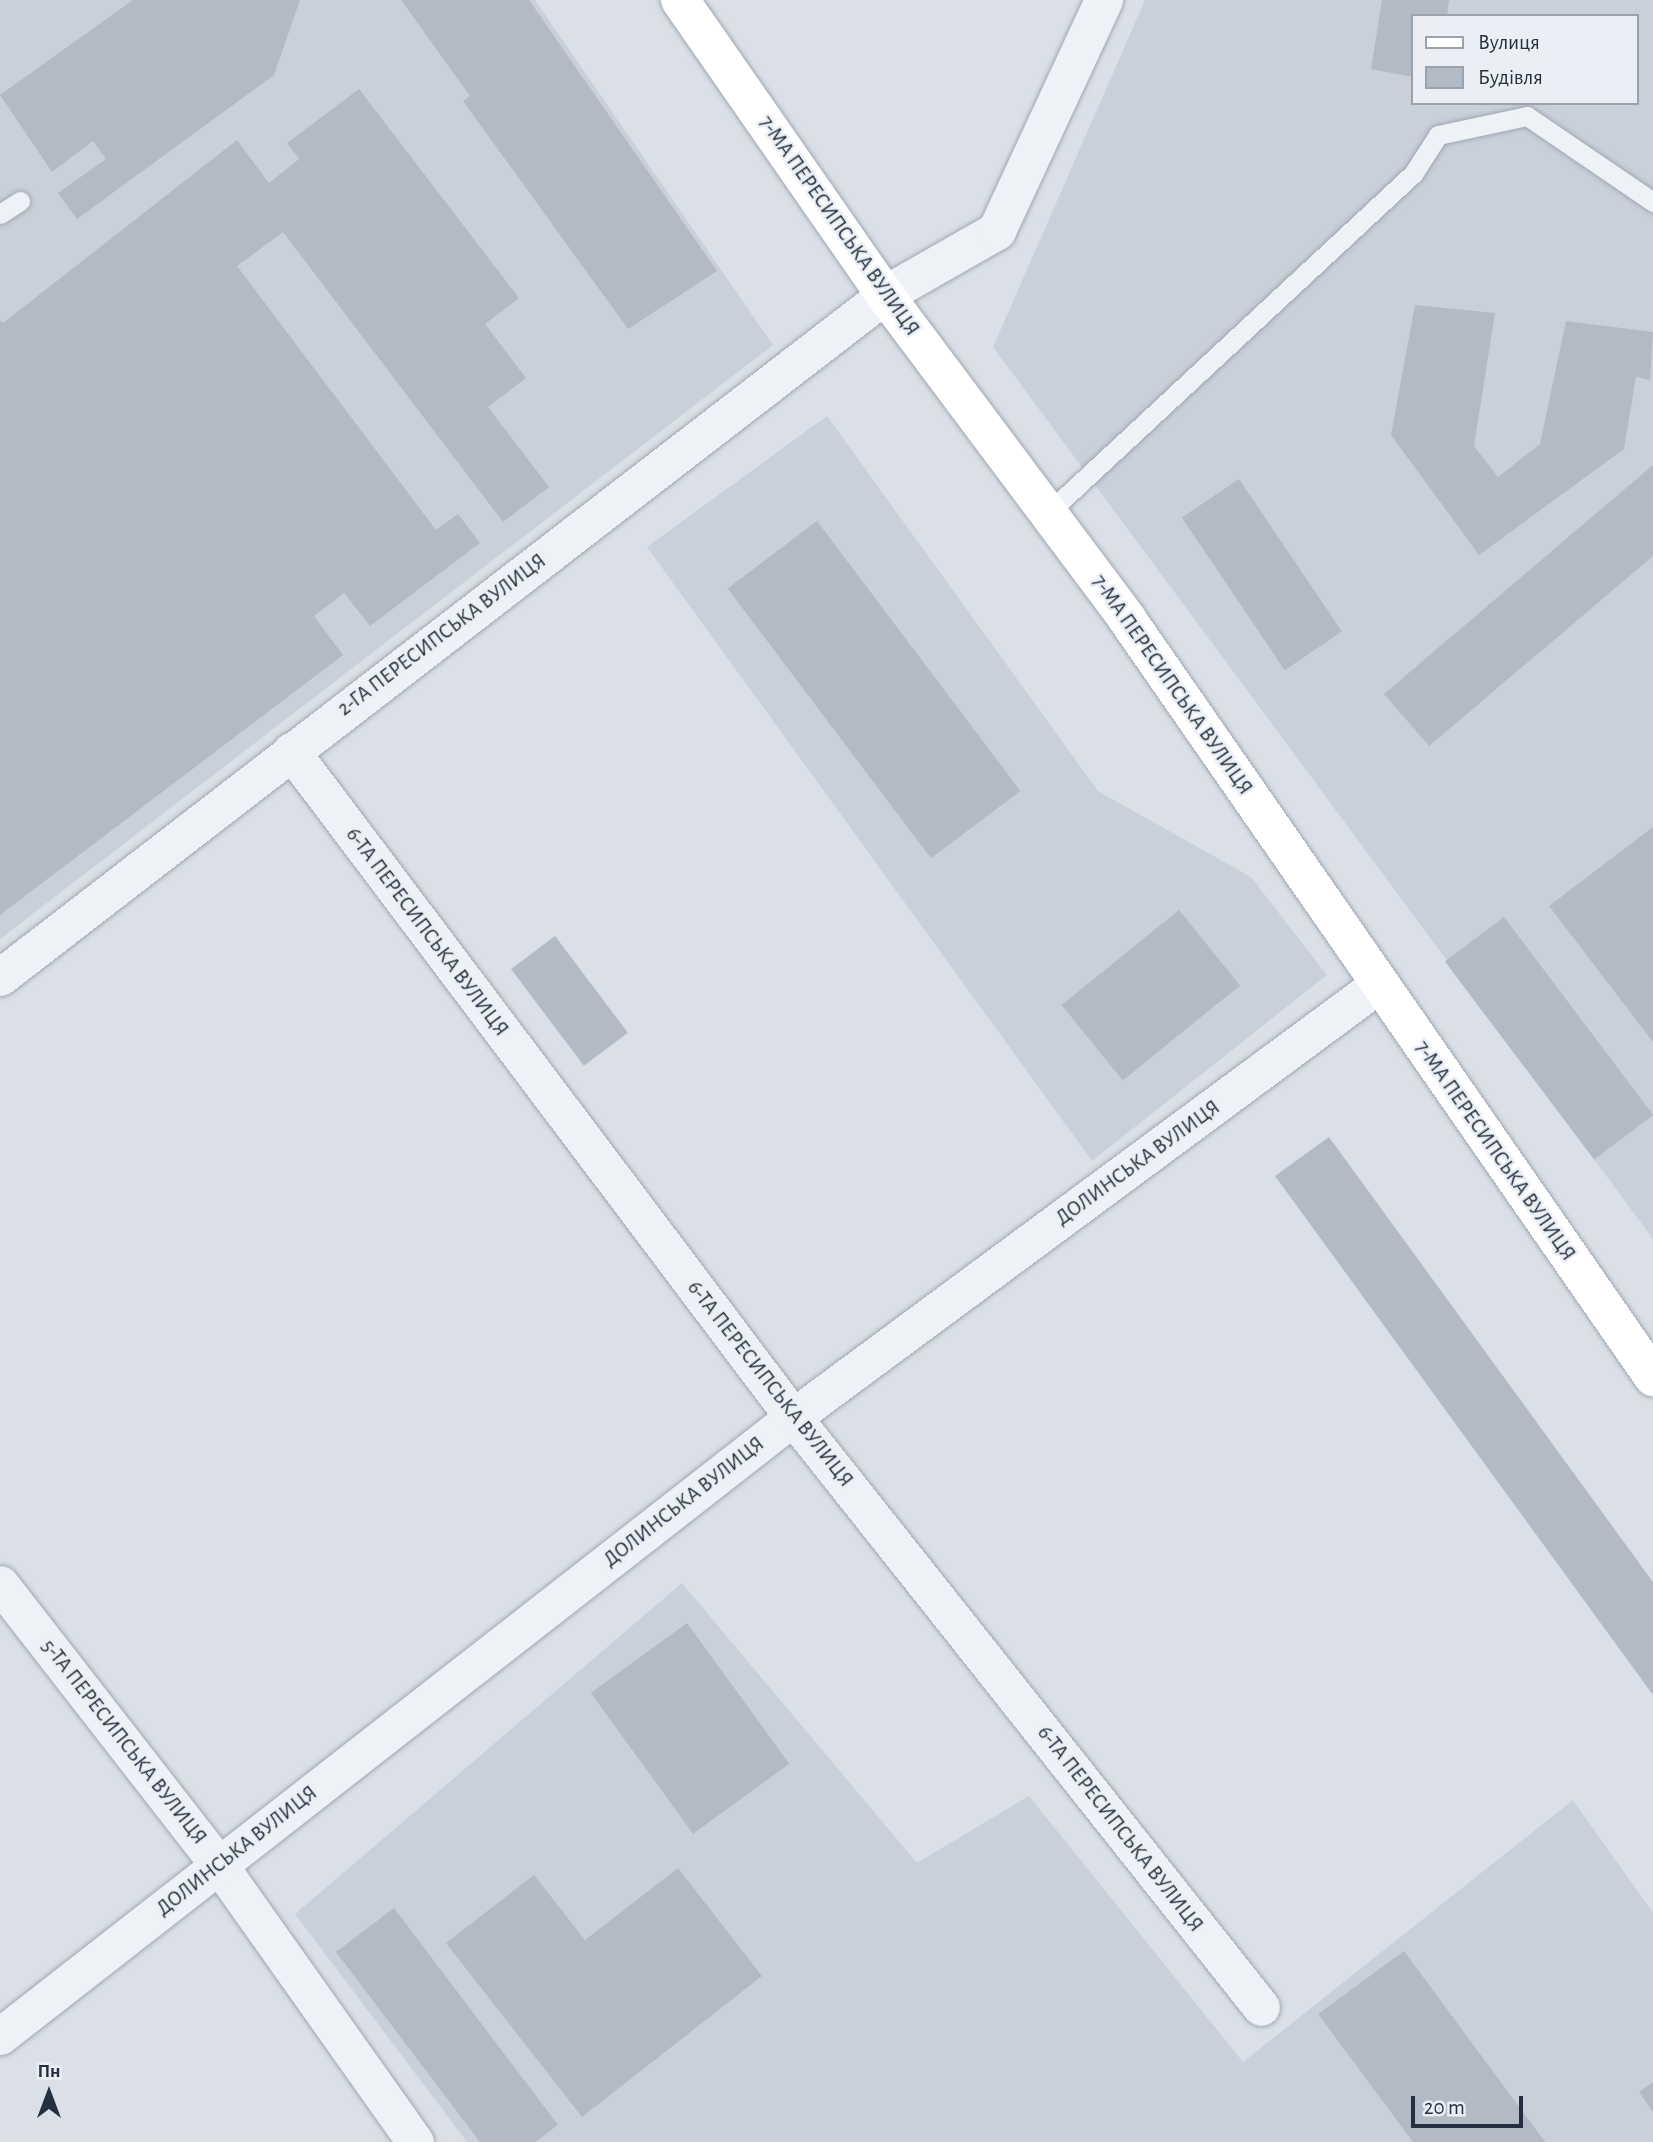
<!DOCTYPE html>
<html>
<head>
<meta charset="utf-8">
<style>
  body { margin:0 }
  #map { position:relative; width:1653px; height:2142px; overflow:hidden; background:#dbe0e8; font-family:"Alegreya Sans",sans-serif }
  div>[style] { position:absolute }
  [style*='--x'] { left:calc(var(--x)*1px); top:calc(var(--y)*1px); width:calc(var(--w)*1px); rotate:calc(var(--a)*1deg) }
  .built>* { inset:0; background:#c9d0da }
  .building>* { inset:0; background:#b2bac5; transform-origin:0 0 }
  .roads { filter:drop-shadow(0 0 2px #a0a7b2) drop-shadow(0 0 2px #a0a7b2) }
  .service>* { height:19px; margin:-9.5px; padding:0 9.5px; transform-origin:9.5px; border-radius:9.5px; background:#eef1f6 }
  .minor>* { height:37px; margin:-18.5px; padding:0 18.5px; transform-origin:18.5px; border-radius:18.5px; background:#eef1f6 }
  .tertiary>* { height:38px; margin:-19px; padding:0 19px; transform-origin:19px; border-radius:19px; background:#eef1f6 }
  .secondary>* { height:38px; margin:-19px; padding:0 19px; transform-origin:19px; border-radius:19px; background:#fff }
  span { translate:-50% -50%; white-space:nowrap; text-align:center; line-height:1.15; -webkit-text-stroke:5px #ebeff5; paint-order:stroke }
  .street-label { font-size:21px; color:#242f3f }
  .legend { position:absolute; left:1411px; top:14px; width:228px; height:91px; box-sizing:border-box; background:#ebeff5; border:2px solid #9ba2ac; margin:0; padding:9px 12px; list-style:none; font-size:21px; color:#242f3f }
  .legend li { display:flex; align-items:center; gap:14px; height:35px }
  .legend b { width:35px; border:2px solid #9ba2ac }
  .north { position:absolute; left:14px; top:2058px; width:70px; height:70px; -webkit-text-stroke:5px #ebeff5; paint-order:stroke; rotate:0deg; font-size:19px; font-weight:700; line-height:28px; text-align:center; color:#242f3f }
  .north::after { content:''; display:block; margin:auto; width:24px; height:32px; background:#242f3f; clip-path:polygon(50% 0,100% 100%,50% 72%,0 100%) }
  .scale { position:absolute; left:1411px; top:2096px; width:112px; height:32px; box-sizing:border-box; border:4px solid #242f3f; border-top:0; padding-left:9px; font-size:21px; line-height:24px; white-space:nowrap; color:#242f3f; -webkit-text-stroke:5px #ebeff5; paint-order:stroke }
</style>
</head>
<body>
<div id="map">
  <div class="built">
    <i style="clip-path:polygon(0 0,535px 0,773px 345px,0 939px)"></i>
    <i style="clip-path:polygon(evenodd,1145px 0,1653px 0,1653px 1239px,993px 347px,1145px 0,1413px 16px,1637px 16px,1637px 103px,1413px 103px,1413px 16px)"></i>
    <i style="clip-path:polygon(827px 416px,1098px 791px,1251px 877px,1327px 975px,1092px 1161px,647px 547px)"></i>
    <i style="clip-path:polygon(682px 1583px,917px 1863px,1029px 1796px,1243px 2062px,1573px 1800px,1653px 1913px,1653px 2142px,467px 2142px,295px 1914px)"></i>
  </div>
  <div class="building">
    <i style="clip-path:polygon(133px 0,300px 0,274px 75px,77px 219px,58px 193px,106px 159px,93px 141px,52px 172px,0 95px)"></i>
    <i style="clip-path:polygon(401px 0,529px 0,717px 271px,628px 329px,463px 101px,470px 96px)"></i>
    <i style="clip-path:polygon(1382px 0,1449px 0,1447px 16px,1413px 16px,1413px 77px,1371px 69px)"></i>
    <i style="clip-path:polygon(359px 89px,519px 298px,485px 324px,526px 378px,488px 407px,549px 487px,503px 522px,283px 232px,237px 266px,436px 530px,458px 514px,480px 543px,370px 626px,344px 593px,314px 616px,343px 655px,0 915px,0 320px,3px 323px,237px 140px,269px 183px,299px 159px,287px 143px)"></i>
    <i style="clip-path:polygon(1415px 305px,1495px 313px,1474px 446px,1498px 477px,1540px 444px,1566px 321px,1653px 332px,1650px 380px,1636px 377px,1624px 449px,1479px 555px,1391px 435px)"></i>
    <i style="clip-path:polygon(1653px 465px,1653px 556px,1429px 746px,1384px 694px)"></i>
    <i style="left:1239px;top:479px;width:184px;height:69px;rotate:56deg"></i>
    <i style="left:817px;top:521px;width:338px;height:112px;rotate:53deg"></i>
    <i style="clip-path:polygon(1653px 827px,1653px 1042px,1549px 906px)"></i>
    <i style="left:1179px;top:910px;width:97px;height:151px;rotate:51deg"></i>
    <i style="left:1504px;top:917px;width:248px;height:74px;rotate:53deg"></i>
    <i style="left:555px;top:936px;width:121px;height:55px;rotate:53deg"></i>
    <i style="clip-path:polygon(1329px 1137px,1653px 1582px,1653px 1695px,1275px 1176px)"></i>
    <i style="left:687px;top:1623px;width:174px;height:119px;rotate:54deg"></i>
    <i style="clip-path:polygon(678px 1868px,762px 1976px,582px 2117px,446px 1943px,534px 1875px,585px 1940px)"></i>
    <i style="clip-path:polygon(394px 1908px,558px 2125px,535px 2142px,480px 2142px,336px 1952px)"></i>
    <i style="clip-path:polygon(1404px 1951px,1545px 2142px,1413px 2142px,1318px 2014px)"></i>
    <i style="clip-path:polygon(1653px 2082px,1653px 2112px,1639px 2092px)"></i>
  </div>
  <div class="roads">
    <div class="service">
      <i style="--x:0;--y:214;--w:24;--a:-33"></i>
      <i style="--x:1049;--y:512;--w:497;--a:-42.9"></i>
      <i style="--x:1413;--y:174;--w:46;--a:-57.3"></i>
      <i style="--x:1438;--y:135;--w:91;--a:-12.1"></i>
      <i style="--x:1527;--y:116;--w:153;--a:34.3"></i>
    </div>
    <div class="minor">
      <i style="--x:291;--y:751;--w:834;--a:52.99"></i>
      <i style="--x:793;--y:1417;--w:753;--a:51.58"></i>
      <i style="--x:0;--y:977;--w:1117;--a:-37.62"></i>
      <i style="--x:0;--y:1584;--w:356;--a:52.1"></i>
      <i style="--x:219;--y:1865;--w:339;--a:54.7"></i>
      <i style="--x:0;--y:2036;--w:1006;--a:-37.97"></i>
      <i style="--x:793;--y:1417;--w:729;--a:-36.46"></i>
    </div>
    <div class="tertiary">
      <i style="--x:885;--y:295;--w:129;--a:-29.7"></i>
      <i style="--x:997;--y:231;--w:255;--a:-65.1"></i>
    </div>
    <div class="secondary">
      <i style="--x:680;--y:0;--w:359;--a:55.2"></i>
      <i style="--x:885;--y:295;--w:404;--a:53.2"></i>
      <i style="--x:1127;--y:619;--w:923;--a:55.24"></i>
    </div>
  </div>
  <div class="street-label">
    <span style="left:839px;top:226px;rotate:55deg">7-МА ПЕРЕСИПСЬКА ВУЛИЦЯ</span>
    <span style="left:442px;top:635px;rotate:-37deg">2-ГА ПЕРЕСИПСЬКА ВУЛИЦЯ</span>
    <span style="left:1172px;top:685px;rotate:55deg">7-МА ПЕРЕСИПСЬКА ВУЛИЦЯ</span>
    <span style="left:427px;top:932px;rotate:53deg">6-ТА ПЕРЕСИПСЬКА ВУЛИЦЯ</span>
    <span style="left:1495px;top:1151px;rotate:55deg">7-МА ПЕРЕСИПСЬКА ВУЛИЦЯ</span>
    <span style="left:1138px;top:1163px;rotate:-36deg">ДОЛИНСЬКА ВУЛИЦЯ</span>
    <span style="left:770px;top:1384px;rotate:52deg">6-ТА ПЕРЕСИПСЬКА ВУЛИЦЯ</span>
    <span style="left:684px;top:1502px;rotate:-38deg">ДОЛИНСЬКА ВУЛИЦЯ</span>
    <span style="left:124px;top:1742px;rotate:52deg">5-ТА ПЕРЕСИПСЬКА ВУЛИЦЯ</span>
    <span style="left:1120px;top:1829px;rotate:52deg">6-ТА ПЕРЕСИПСЬКА ВУЛИЦЯ</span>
    <span style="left:237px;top:1851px;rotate:-38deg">ДОЛИНСЬКА ВУЛИЦЯ</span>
  </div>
  <ul class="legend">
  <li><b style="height:9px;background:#fff"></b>Вулиця</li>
  <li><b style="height:19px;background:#b2bac5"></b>Будівля</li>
  </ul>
  <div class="north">Пн</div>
  <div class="scale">20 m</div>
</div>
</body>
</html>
